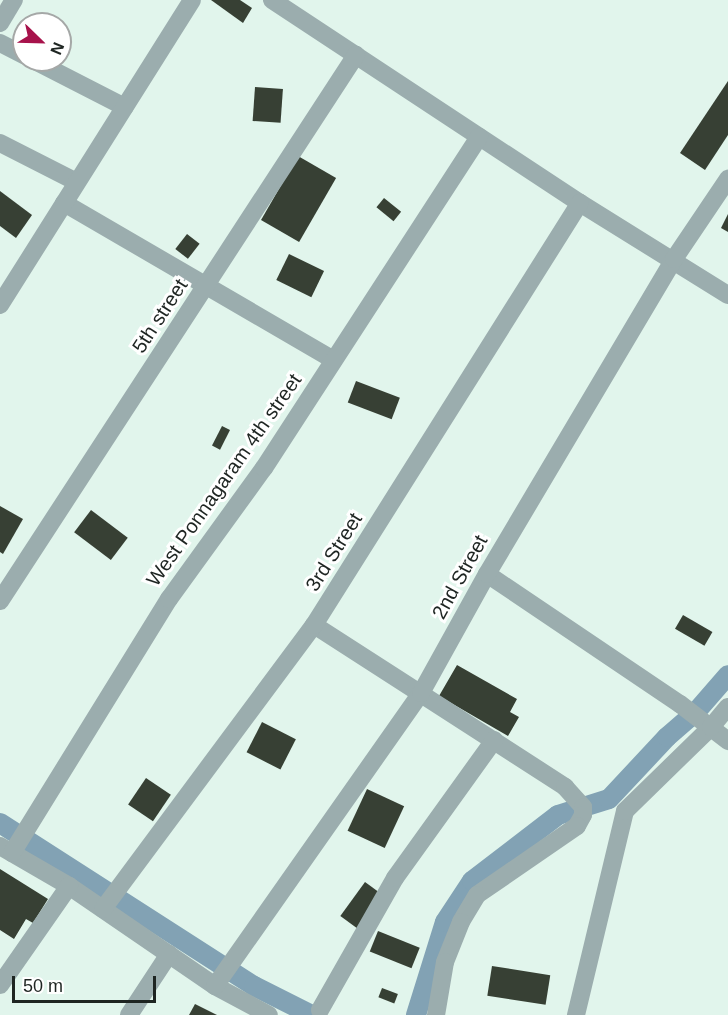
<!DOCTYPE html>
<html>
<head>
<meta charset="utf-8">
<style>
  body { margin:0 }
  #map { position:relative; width:728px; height:1015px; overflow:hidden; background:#e1f5ec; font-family:Helvetica,sans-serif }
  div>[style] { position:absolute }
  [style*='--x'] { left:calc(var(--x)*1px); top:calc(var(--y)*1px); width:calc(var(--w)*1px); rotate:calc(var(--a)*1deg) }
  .canal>* { height:20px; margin:-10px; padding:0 10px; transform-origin:10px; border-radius:10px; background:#82a2b4 }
  .building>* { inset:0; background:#374034; transform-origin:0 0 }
  .minor>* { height:18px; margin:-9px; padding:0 9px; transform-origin:9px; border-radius:9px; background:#9badae }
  span { translate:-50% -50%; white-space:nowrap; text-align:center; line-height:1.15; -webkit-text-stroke:6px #fff; paint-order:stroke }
  .street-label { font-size:20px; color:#1e2522 }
  .north { position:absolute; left:12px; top:12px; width:60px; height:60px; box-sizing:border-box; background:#fff; border:2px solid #a5a8a7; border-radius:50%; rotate:113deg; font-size:16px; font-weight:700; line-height:24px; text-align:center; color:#1e2522 }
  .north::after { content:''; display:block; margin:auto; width:21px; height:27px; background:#a7124b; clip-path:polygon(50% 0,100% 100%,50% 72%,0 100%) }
  .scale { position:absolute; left:12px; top:976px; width:144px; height:27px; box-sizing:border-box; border:3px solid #1e2522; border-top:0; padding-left:8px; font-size:18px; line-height:21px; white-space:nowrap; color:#1e2522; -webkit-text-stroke:4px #fff; paint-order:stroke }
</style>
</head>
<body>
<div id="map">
  <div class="canal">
    <i style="--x:0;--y:823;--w:302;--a:32.7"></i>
    <i style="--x:254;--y:986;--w:65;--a:26.6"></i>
    <i style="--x:416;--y:1015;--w:97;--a:-72.7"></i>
    <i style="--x:445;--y:922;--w:49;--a:-56.6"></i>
    <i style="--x:472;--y:881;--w:108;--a:-37.5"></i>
    <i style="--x:558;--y:815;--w:53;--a:-17.4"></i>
    <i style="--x:609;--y:799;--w:85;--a:-46.9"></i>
    <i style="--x:667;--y:737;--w:37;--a:-41"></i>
    <i style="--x:695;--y:713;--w:50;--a:-49"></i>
  </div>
  <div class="building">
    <i style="clip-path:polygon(211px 0,240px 0,252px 8px,243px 23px)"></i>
    <i style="clip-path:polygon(728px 81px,728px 135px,705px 170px,680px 153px)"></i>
    <i style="left:255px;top:87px;width:28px;height:34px;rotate:4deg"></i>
    <i style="left:298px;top:156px;width:44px;height:74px;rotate:30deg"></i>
    <i style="clip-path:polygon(0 191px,32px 215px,16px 238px,0 226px)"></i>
    <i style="left:384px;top:198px;width:22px;height:12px;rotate:39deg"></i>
    <i style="clip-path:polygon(728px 214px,728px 232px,721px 228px)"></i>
    <i style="left:187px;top:234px;width:16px;height:19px;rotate:38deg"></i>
    <i style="left:289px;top:254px;width:39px;height:29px;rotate:26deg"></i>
    <i style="left:356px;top:381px;width:47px;height:23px;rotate:21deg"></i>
    <i style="left:222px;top:426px;width:9px;height:22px;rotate:27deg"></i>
    <i style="clip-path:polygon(0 506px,23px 519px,3px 554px,0 552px)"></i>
    <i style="left:91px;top:510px;width:46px;height:28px;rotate:37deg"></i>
    <i style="left:683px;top:615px;width:34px;height:16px;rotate:30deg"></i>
    <i style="clip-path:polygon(457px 665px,517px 699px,510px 712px,519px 717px,508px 736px,439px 696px)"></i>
    <i style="left:262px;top:722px;width:38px;height:34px;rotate:27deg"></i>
    <i style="left:146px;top:778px;width:30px;height:32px;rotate:34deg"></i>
    <i style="left:367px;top:789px;width:41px;height:46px;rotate:25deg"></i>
    <i style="clip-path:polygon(0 869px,48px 899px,33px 923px,26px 919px,14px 939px,0 930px)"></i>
    <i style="left:365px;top:882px;width:22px;height:42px;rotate:36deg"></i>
    <i style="left:378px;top:931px;width:45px;height:22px;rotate:22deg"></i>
    <i style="left:492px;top:966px;width:59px;height:30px;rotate:9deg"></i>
    <i style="left:382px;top:988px;width:17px;height:10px;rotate:21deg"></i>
    <i style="clip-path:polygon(195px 1004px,217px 1015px,189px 1015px)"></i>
  </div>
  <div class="minor">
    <i style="--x:272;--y:0;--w:369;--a:33.4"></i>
    <i style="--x:580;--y:203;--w:174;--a:31.9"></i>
    <i style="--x:0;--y:23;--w:27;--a:-59"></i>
    <i style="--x:0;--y:43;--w:27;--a:27"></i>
    <i style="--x:33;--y:60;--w:103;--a:27.1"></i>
    <i style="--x:0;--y:143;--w:86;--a:26.9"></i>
    <i style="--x:64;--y:203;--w:312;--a:30.2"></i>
    <i style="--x:0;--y:305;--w:360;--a:-57.8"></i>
    <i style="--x:487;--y:574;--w:233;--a:34"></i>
    <i style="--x:680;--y:704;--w:61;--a:37.6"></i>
    <i style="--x:0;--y:601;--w:652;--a:-56.9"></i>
    <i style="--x:314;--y:625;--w:299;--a:32.8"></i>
    <i style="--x:565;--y:787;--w:27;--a:48"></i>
    <i style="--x:583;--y:807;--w:8;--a:90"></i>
    <i style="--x:583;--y:815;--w:13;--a:119"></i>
    <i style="--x:577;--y:826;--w:121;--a:145.4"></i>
    <i style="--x:477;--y:895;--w:31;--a:121"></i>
    <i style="--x:461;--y:922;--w:43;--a:111.8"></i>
    <i style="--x:445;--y:962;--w:54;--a:99.6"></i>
    <i style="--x:0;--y:846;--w:80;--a:30.1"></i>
    <i style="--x:69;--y:886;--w:177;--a:34.4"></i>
    <i style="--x:215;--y:986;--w:61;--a:28.2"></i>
    <i style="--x:12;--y:853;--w:299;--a:-58.3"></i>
    <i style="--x:169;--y:599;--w:162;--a:-54.1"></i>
    <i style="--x:264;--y:468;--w:395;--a:-57"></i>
    <i style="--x:103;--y:909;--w:354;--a:-53.4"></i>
    <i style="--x:314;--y:625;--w:499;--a:-57.8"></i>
    <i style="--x:0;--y:985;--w:121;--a:-55.1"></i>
    <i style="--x:215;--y:986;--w:358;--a:-54.9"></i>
    <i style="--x:421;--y:693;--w:136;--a:-61"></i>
    <i style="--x:487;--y:574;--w:366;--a:-59.3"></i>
    <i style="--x:674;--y:259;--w:97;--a:-56"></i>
    <i style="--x:320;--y:1010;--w:152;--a:-60.4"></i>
    <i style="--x:395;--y:878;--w:170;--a:-54.3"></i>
    <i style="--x:129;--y:1015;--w:73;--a:-56.7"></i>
    <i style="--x:576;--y:1015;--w:210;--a:-76.5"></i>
    <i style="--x:625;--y:811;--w:120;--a:-44.3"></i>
    <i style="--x:711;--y:727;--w:26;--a:-50"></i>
  </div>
  <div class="street-label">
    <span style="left:160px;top:316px;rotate:-57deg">5th street</span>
    <span style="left:224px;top:480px;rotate:-55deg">West Ponnagaram 4th street</span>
    <span style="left:334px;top:552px;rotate:-58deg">3rd Street</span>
    <span style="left:460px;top:577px;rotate:-61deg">2nd Street</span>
  </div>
  <div class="north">N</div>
  <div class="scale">50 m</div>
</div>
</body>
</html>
